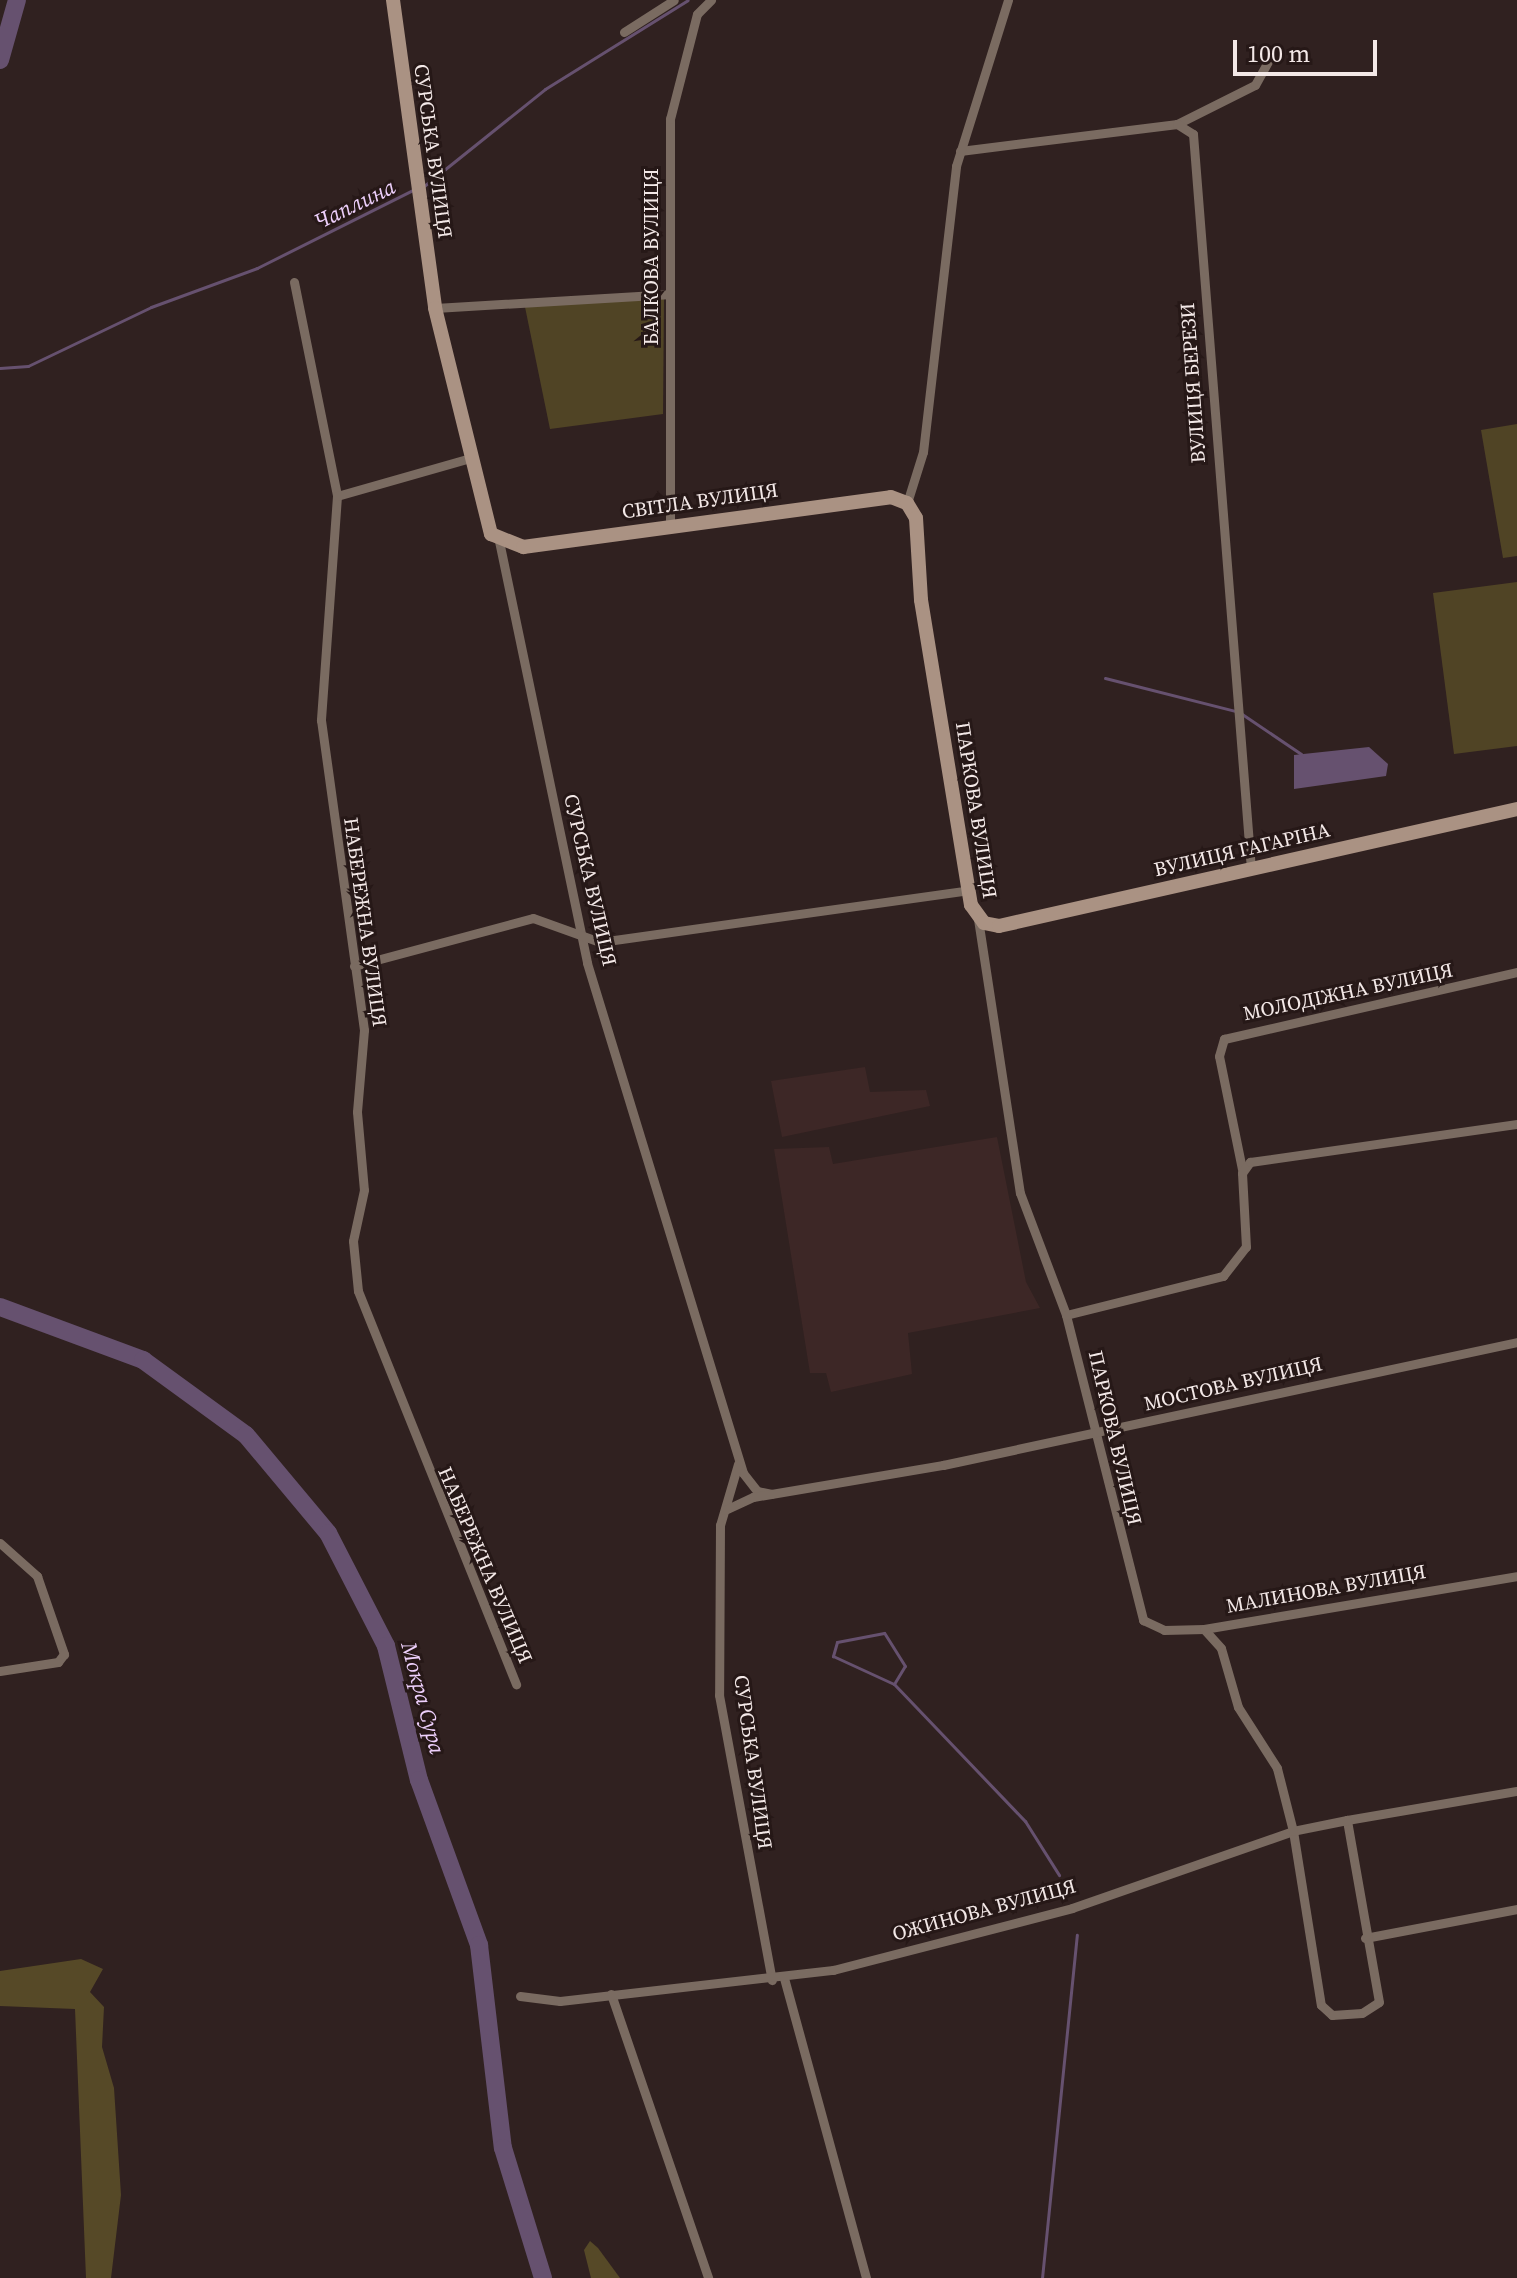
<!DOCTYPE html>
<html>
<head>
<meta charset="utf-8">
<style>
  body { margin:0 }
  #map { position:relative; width:1517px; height:2278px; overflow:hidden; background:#302120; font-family:"Source Serif 4",serif }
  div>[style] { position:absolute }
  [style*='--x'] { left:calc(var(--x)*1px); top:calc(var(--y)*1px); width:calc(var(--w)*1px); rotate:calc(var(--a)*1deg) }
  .built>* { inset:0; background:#3d2726 }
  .green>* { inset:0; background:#504425 }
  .forest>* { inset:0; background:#564927 }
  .water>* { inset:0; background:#66516f }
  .stream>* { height:3px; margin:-1.5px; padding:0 1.5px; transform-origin:1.5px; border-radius:1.5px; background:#66516f }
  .river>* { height:18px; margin:-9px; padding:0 9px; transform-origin:9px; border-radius:9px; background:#66516f }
  .street>* { height:9px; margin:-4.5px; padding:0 4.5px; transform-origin:4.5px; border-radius:4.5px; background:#7a6b61 }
  .secondary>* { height:14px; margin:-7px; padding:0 7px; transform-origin:7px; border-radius:7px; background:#aa9283 }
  span { translate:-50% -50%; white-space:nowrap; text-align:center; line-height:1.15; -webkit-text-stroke:6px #261817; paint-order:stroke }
  .street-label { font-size:20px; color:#f3e8e7 }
  .water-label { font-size:22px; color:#eed0fc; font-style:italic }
  .scale { position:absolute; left:1233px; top:40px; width:144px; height:36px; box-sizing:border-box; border:4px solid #f3e8e7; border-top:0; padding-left:10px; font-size:24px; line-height:28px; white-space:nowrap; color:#f3e8e7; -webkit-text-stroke:6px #261817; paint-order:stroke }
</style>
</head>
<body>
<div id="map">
  <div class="built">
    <i style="clip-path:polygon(865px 1067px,870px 1092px,926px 1090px,930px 1106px,782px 1137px,771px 1081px)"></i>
    <i style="clip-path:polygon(997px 1137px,1026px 1282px,1040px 1308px,908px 1333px,912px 1374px,831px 1392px,826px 1373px,810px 1373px,774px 1149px,829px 1147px,833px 1164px)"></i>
  </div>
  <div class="green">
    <i style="clip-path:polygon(664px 297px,663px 414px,550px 429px,525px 307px)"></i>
    <i style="clip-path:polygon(1517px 424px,1517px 556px,1503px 558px,1481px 430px)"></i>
    <i style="clip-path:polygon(1517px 582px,1517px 746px,1454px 754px,1433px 593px)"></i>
  </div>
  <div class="forest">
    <i style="clip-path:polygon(81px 1959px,103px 1969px,90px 1992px,104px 2007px,102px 2047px,114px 2088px,121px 2195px,111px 2278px,86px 2278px,75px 2009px,0 2006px,0 1971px)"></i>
    <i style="clip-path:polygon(590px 2241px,598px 2248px,620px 2278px,591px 2278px,584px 2250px)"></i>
  </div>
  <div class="water">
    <i style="clip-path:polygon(1369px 747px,1388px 764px,1386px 776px,1294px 789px,1294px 755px)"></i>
  </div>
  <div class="stream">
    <i style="--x:424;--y:186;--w:155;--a:-38.7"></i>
    <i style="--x:545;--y:89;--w:168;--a:-31.9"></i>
    <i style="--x:0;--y:368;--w:28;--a:-4"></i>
    <i style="--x:28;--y:366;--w:136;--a:-25.6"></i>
    <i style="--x:151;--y:307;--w:113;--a:-20.2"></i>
    <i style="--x:257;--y:268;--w:174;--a:-26.6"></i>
    <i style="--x:1105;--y:678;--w:138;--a:14.2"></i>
    <i style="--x:1239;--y:712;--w:75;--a:34.1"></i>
    <i style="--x:894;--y:1684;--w:21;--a:-59"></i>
    <i style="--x:905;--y:1666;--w:39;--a:-122"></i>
    <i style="--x:884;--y:1633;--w:48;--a:169.2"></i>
    <i style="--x:837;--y:1642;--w:15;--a:106"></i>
    <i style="--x:833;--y:1656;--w:67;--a:24.7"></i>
    <i style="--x:894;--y:1684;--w:190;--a:46.3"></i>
    <i style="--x:1025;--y:1821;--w:64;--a:57.8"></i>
    <i style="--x:1042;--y:2278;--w:345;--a:-84.2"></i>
  </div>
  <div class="river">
    <i style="--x:0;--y:60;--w:62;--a:-74.2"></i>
    <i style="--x:0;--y:1307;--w:153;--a:20.3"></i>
    <i style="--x:143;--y:1360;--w:127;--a:36.1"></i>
    <i style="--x:246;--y:1435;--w:128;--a:50.1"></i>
    <i style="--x:328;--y:1533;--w:127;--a:62.8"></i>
    <i style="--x:386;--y:1646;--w:138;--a:76.2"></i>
    <i style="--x:419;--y:1780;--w:176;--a:70"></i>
    <i style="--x:479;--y:1945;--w:204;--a:83.3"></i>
    <i style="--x:503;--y:2148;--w:136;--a:72.9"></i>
  </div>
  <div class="street">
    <i style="--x:624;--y:32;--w:59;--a:-32.6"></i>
    <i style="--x:1177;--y:124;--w:87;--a:-26.6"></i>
    <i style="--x:1255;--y:85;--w:26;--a:-61"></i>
    <i style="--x:960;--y:151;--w:219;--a:-7.1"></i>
    <i style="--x:1177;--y:124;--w:19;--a:32"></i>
    <i style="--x:1193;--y:134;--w:737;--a:85.49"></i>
    <i style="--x:294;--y:282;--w:218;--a:78.6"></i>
    <i style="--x:337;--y:496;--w:225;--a:94.1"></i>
    <i style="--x:321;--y:720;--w:313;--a:82.1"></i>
    <i style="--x:364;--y:1030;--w:82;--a:94.9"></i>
    <i style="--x:357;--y:1112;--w:78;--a:84.9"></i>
    <i style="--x:364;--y:1190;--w:52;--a:102.2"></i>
    <i style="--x:353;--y:1241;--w:50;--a:84.3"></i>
    <i style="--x:358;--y:1291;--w:424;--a:68.1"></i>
    <i style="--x:435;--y:308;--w:233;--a:-3.4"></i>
    <i style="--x:337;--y:496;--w:135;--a:-15.9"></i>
    <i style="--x:907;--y:503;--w:53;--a:-72.6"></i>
    <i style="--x:923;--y:452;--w:288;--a:-83.4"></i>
    <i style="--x:956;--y:166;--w:174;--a:-72.6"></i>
    <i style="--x:670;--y:524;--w:405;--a:-90"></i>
    <i style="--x:670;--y:119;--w:108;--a:-75.6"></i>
    <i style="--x:697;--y:14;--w:20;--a:-45"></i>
    <i style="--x:499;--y:541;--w:431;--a:78.2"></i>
    <i style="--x:587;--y:963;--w:533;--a:72.99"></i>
    <i style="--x:743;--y:1473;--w:23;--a:52"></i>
    <i style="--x:757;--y:1491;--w:15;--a:11"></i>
    <i style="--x:978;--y:919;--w:277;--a:81.3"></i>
    <i style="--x:1020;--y:1193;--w:130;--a:69.3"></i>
    <i style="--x:1066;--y:1315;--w:315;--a:75.8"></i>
    <i style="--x:1143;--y:1620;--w:23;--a:25"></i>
    <i style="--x:1164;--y:1630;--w:40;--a:-1.4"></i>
    <i style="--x:1204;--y:1629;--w:317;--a:-9.6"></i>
    <i style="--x:354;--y:966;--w:185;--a:-15"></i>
    <i style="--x:533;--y:918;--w:71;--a:19.7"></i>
    <i style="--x:600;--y:942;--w:373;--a:-8"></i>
    <i style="--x:1242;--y:1169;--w:115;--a:-101.5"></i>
    <i style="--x:1219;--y:1056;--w:18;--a:-74"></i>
    <i style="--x:1224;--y:1039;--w:301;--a:-12.9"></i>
    <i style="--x:1066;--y:1315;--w:162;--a:-14"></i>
    <i style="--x:1223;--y:1276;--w:37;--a:-52"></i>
    <i style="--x:1246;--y:1247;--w:74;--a:-93.1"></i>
    <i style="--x:1242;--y:1173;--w:14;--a:-54"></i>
    <i style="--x:1250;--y:1162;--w:270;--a:-8.1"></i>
    <i style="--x:738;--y:1464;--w:64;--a:106.4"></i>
    <i style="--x:720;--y:1525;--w:170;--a:90.3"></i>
    <i style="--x:719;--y:1695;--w:290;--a:79.5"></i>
    <i style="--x:725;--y:1510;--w:31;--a:-25"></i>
    <i style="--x:753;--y:1497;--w:193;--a:-9.6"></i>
    <i style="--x:943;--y:1465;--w:587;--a:-12.09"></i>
    <i style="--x:0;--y:1543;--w:50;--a:41.7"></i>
    <i style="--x:37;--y:1576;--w:83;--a:70.9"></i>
    <i style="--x:64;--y:1654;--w:10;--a:127"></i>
    <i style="--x:58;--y:1662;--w:59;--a:171.2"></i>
    <i style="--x:1347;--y:1820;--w:172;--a:-9.7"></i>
    <i style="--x:1365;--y:1938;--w:155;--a:-10.8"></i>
    <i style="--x:784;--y:1978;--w:311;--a:74.7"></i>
    <i style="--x:611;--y:1994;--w:300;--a:71.1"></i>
    <i style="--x:520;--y:1996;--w:40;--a:7.1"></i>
    <i style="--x:560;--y:2001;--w:275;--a:-6.5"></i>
    <i style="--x:833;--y:1970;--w:247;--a:-14.5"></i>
    <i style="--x:1072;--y:1908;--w:234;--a:-19.2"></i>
    <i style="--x:1293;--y:1831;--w:176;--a:80.9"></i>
    <i style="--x:1321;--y:2005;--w:15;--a:42"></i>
    <i style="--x:1332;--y:2015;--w:30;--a:-4"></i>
    <i style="--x:1362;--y:2013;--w:20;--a:-33"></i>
    <i style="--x:1379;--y:2002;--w:185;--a:-100"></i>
    <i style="--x:1347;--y:1820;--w:55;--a:168.5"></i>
    <i style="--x:1293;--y:1831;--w:65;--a:-104.3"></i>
    <i style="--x:1277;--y:1768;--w:72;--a:-122.6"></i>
    <i style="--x:1238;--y:1707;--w:61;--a:-106.1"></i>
    <i style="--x:1221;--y:1648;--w:25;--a:-132"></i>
  </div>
  <div class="secondary">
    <i style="--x:393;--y:0;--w:311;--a:82.2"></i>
    <i style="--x:435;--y:308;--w:233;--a:76.1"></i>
    <i style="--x:491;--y:534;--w:35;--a:22"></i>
    <i style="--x:523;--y:547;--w:371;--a:-7.7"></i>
    <i style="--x:891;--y:497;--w:17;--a:21"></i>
    <i style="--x:907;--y:503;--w:17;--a:59"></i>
    <i style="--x:916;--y:518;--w:82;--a:86.5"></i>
    <i style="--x:921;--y:600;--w:309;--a:80.7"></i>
    <i style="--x:971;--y:905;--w:22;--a:54"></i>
    <i style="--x:984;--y:923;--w:15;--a:11"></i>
    <i style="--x:999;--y:926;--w:531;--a:-12.73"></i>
  </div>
  <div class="street-label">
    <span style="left:433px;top:151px;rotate:82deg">СУРСЬКА ВУЛИЦЯ</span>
    <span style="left:651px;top:257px;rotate:-90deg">БАЛКОВА ВУЛИЦЯ</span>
    <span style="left:1193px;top:383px;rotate:-94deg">ВУЛИЦЯ БЕРЕЗИ</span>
    <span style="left:700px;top:501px;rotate:-8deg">СВІТЛА ВУЛИЦЯ</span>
    <span style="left:976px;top:810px;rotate:81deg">ПАРКОВА ВУЛИЦЯ</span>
    <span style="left:1242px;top:850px;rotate:-13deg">ВУЛИЦЯ ГАГАРІНА</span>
    <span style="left:590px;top:880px;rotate:77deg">СУРСЬКА ВУЛИЦЯ</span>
    <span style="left:365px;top:922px;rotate:82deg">НАБЕРЕЖНА ВУЛИЦЯ</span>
    <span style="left:1348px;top:992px;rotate:-12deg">МОЛОДІЖНА ВУЛИЦЯ</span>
    <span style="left:1233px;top:1384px;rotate:-13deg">МОСТОВА ВУЛИЦЯ</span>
    <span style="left:1115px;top:1438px;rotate:77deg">ПАРКОВА ВУЛИЦЯ</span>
    <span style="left:485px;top:1565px;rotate:67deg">НАБЕРЕЖНА ВУЛИЦЯ</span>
    <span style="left:1326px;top:1589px;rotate:-10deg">МАЛИНОВА ВУЛИЦЯ</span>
    <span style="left:753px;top:1762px;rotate:82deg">СУРСЬКА ВУЛИЦЯ</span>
    <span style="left:984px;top:1910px;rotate:-15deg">ОЖИНОВА ВУЛИЦЯ</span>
  </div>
  <div class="water-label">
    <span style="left:355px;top:204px;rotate:-26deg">Чаплина</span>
    <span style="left:423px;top:1698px;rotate:75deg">Мокра Сура</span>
  </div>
  <div class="scale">100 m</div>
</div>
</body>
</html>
